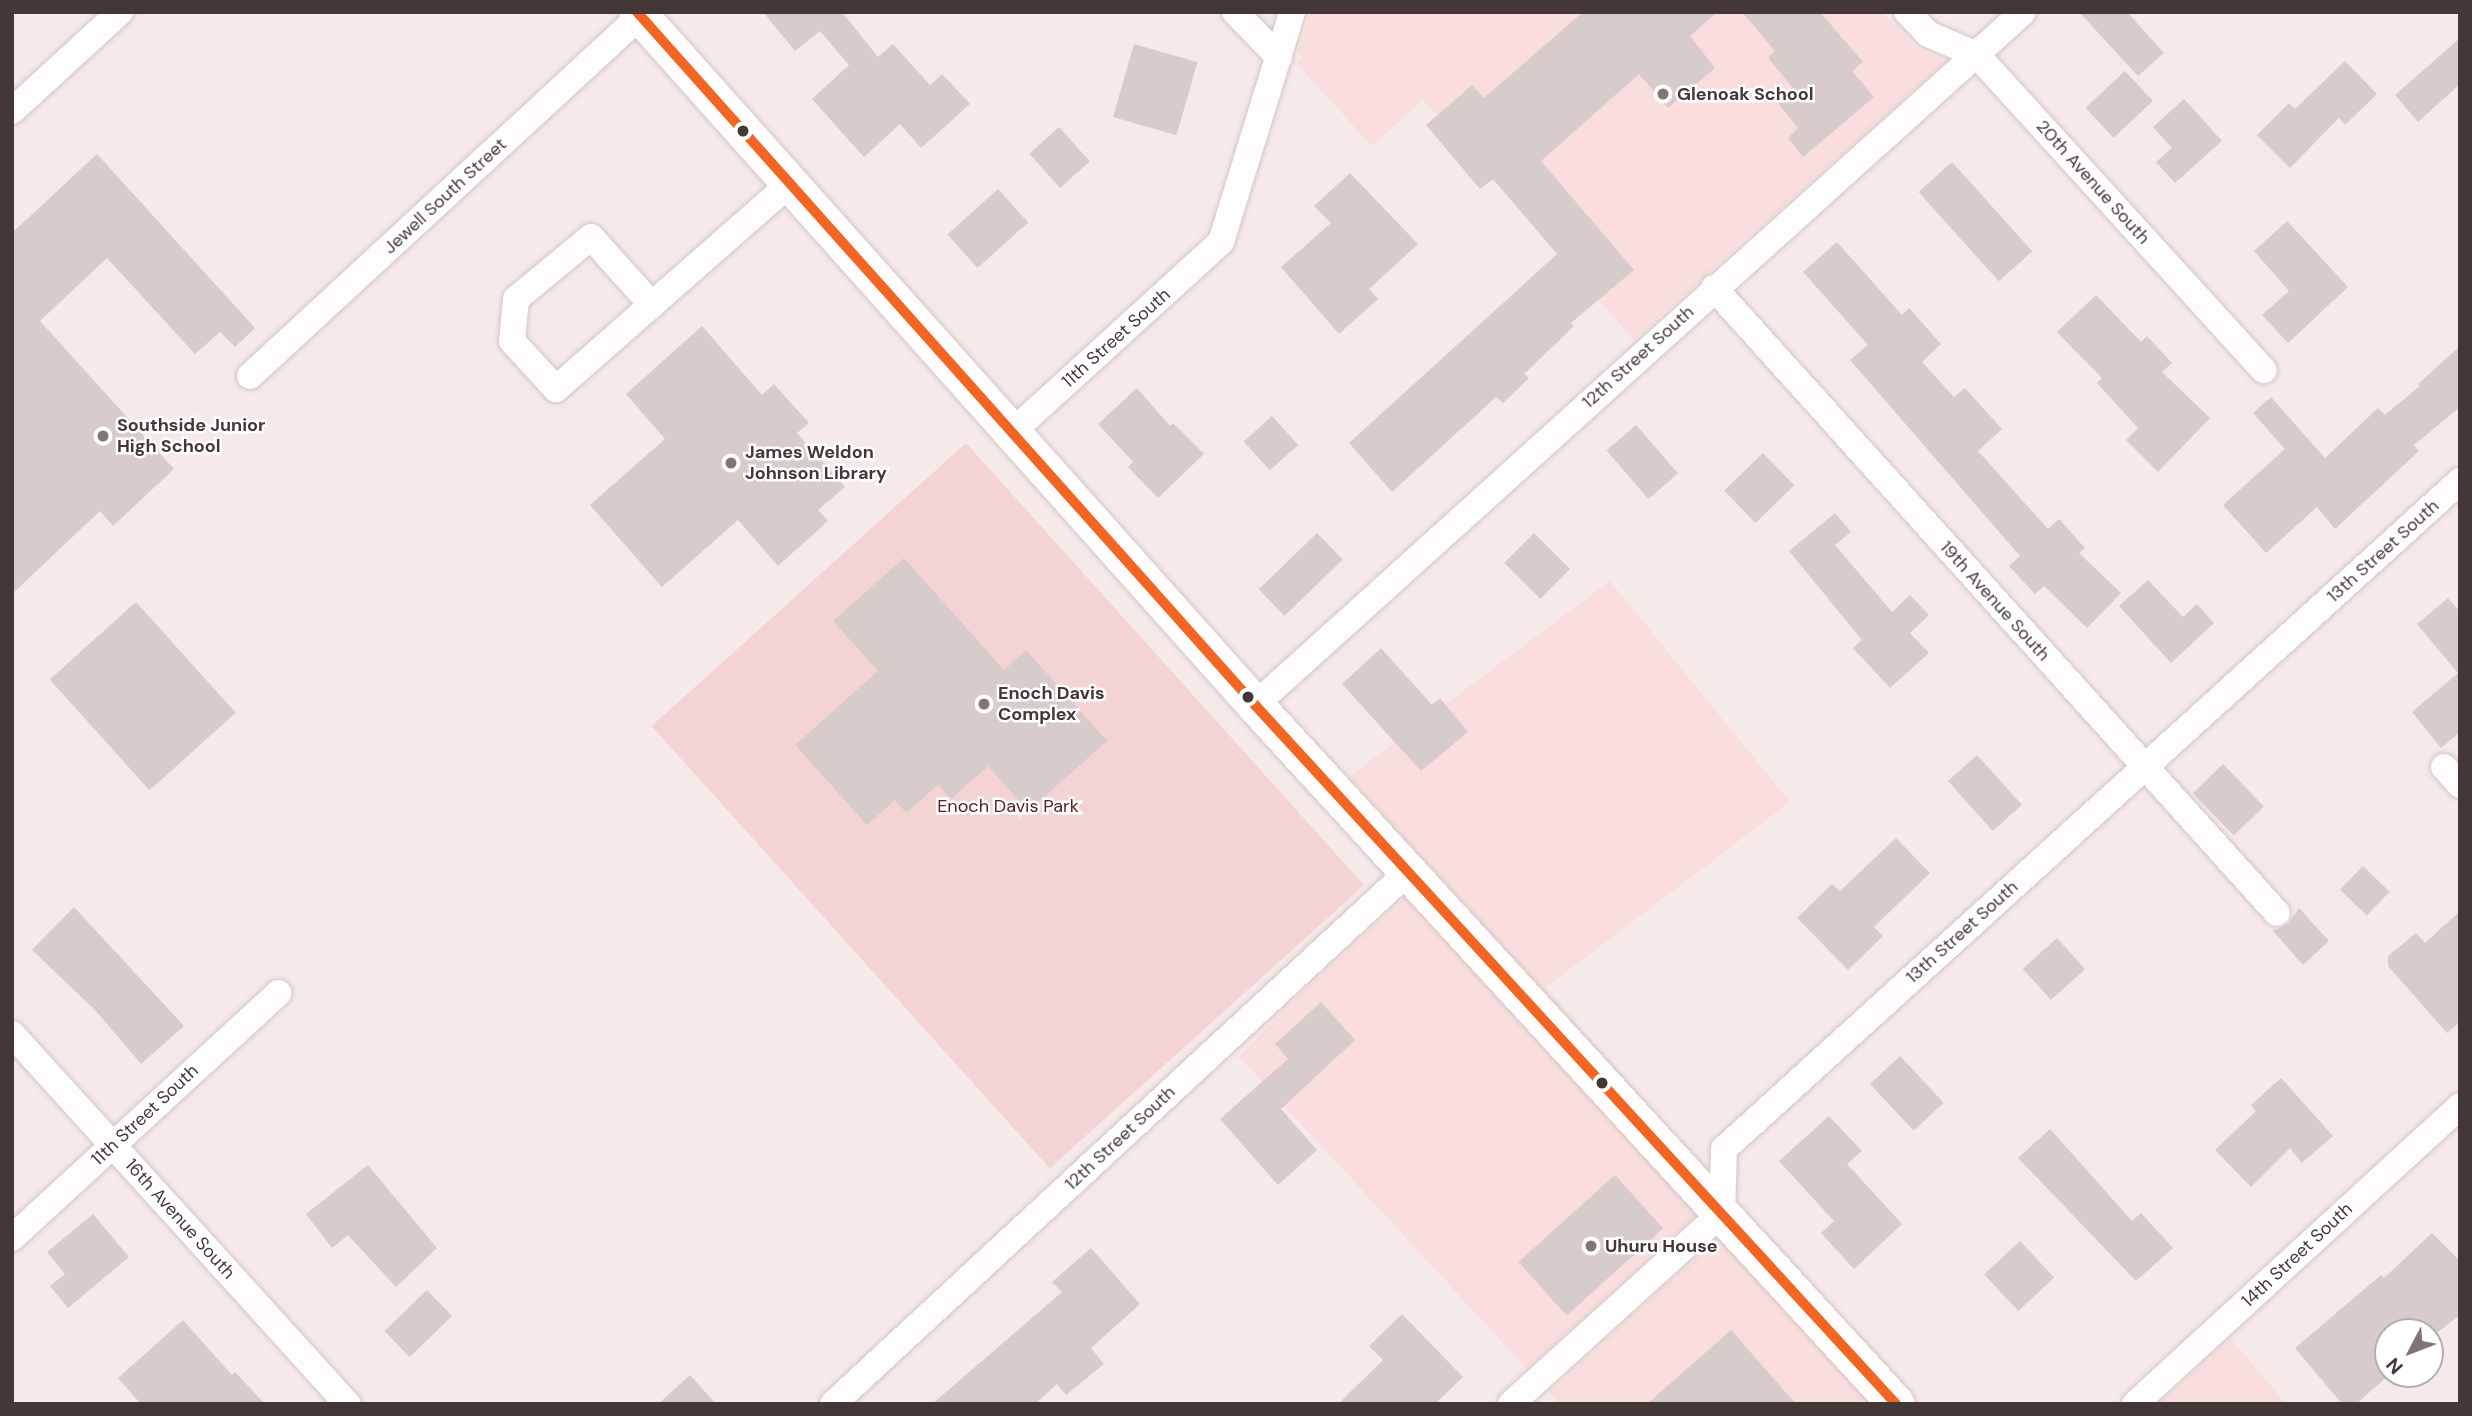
<!DOCTYPE html>
<html>
<head>
<meta charset="utf-8">
<style>
  body { margin:0 }
  #map { position:relative; width:2472px; height:1416px; overflow:hidden; background:#f6e9e9; font-family:"DM Sans",sans-serif }
  div>[style] { position:absolute }
  [style*='--x'] { left:calc(var(--x)*1px); top:calc(var(--y)*1px); width:calc(var(--w)*1px); rotate:calc(var(--a)*1deg) }
  .built>* { inset:0; background:#f9dedd }
  .green>* { inset:0; background:#f3d4d3; transform-origin:0 0 }
  .building>* { inset:0; background:#d7cbcb; transform-origin:0 0 }
  .roads { filter:drop-shadow(0 0 2px #d1c6c5) drop-shadow(0 0 2px #d1c6c5) }
  .street>* { height:26px; margin:-13px; padding:0 13px; transform-origin:13px; border-radius:13px; background:#fefcfc }
  .secondary>* { height:37px; margin:-18.5px; padding:0 18.5px; transform-origin:18.5px; border-radius:18.5px; background:#fefcfc }
  .bus-1>* { height:10px; margin:-5px; padding:0 5px; transform-origin:5px; border-radius:5px; background:#f26522 }
  .dots>* { width:19px; height:19px; translate:-50% -50%; box-sizing:border-box; border:4px solid #fff; border-radius:50% }
  span { translate:-50% -50%; white-space:nowrap; text-align:center; line-height:1.15; -webkit-text-stroke:5px #fff; paint-order:stroke }
  .poi-label { font-size:18px; color:#443837; font-weight:700 }
  .left { translate:0 -50%; text-align:left }
  .street-label { font-size:18px; color:#443837 }
  .park-label { font-size:18px; color:#582021 }
  .frame { position:absolute; inset:0; border:14px solid #443837; pointer-events:none }
  .north { position:absolute; left:2374px; top:1318px; width:70px; height:70px; box-sizing:border-box; background:#fff; border:2px solid #b4afaf; border-radius:50%; rotate:228deg; font-size:19px; font-weight:700; line-height:28px; text-align:center; color:#443837 }
  .north::after { content:''; display:block; margin:auto; width:24px; height:32px; background:#827675; clip-path:polygon(50% 0,100% 100%,50% 72%,0 100%) }
</style>
</head>
<body>
<div id="map">
  <div class="built">
    <i style="clip-path:polygon(1310px 12px,1882px 12px,1914px 46px,1946px 61px,1634px 340px,1423px 100px,1372px 146px,1296px 63px,1302px 57px,1298px 52px)"></i>
    <i style="clip-path:polygon(1610px 581px,1790px 802px,1545px 988px,1669px 1129px,1349px 777px)"></i>
    <i style="clip-path:polygon(1406px 896px,1698px 1213px,1527px 1369px,1239px 1057px,1290px 1003px)"></i>
    <i style="clip-path:polygon(1720px 1236px,1872px 1404px,1560px 1404px,1548px 1392px)"></i>
    <i style="clip-path:polygon(2230px 1338px,2286px 1404px,2158px 1404px)"></i>
  </div>
  <div class="green">
    <i style="left:966px;top:443px;width:595px;height:423px;rotate:48deg"></i>
  </div>
  <div class="building">
    <i style="clip-path:polygon(763px 12px,842px 12px,878px 57px,893px 44px,930px 85px,942px 74px,970px 104px,921px 148px,900px 124px,864px 157px,812px 99px,849px 65px,820px 31px,795px 51px)"></i>
    <i style="clip-path:polygon(1583px 12px,1717px 12px,1690px 36px,1715px 68px,1668px 108px,1639px 74px,1541px 161px,1634px 270px,1571px 323px,1574px 326px,1524px 374px,1529px 378px,1503px 403px,1496px 397px,1392px 492px,1349px 443px,1557px 254px,1493px 179px,1480px 189px,1426px 125px,1472px 85px,1484px 98px)"></i>
    <i style="clip-path:polygon(1742px 12px,1820px 12px,1863px 62px,1852px 71px,1874px 97px,1803px 157px,1788px 138px,1798px 128px,1778px 103px,1794px 89px,1768px 58px,1775px 51px)"></i>
    <i style="clip-path:polygon(2079px 12px,2127px 12px,2164px 53px,2138px 76px)"></i>
    <i style="clip-path:polygon(2460px 38px,2460px 84px,2418px 122px,2395px 95px)"></i>
    <i style="left:1134px;top:44px;width:66px;height:76px;rotate:16deg"></i>
    <i style="clip-path:polygon(2345px 61px,2377px 94px,2345px 125px,2339px 118px,2290px 168px,2257px 135px,2289px 103px,2295px 109px)"></i>
    <i style="left:2125px;top:71px;width:41px;height:54px;rotate:47deg"></i>
    <i style="clip-path:polygon(2184px 99px,2222px 141px,2175px 183px,2156px 162px,2172px 148px,2153px 127px)"></i>
    <i style="left:1059px;top:127px;width:46px;height:40px;rotate:48deg"></i>
    <i style="clip-path:polygon(97px 154px,255px 328px,235px 347px,220px 332px,195px 354px,107px 258px,40px 321px,174px 469px,113px 526px,100px 511px,12px 594px,12px 233px)"></i>
    <i style="left:1952px;top:162px;width:120px;height:45px;rotate:48deg"></i>
    <i style="clip-path:polygon(1350px 173px,1418px 244px,1369px 289px,1378px 299px,1339px 334px,1281px 267px,1331px 223px,1314px 206px)"></i>
    <i style="left:998px;top:189px;width:45px;height:68px;rotate:48deg"></i>
    <i style="clip-path:polygon(2287px 221px,2348px 287px,2288px 343px,2262px 315px,2289px 291px,2254px 251px)"></i>
    <i style="clip-path:polygon(1837px 242px,1902px 315px,1909px 308px,1941px 344px,1922px 362px,1954px 397px,1965px 388px,2002px 429px,1978px 451px,2048px 529px,2059px 519px,2085px 548px,2079px 553px,2121px 593px,2087px 628px,2044px 586px,2035px 594px,2009px 566px,2020px 556px,1850px 360px,1868px 345px,1803px 272px)"></i>
    <i style="clip-path:polygon(2096px 295px,2141px 342px,2147px 336px,2172px 363px,2162px 372px,2210px 418px,2158px 472px,2126px 440px,2138px 428px,2097px 383px,2102px 378px,2057px 332px)"></i>
    <i style="clip-path:polygon(702px 326px,762px 395px,774px 384px,809px 423px,797px 433px,845px 487px,818px 510px,828px 521px,778px 566px,738px 520px,662px 587px,590px 505px,665px 439px,626px 394px)"></i>
    <i style="clip-path:polygon(2460px 346px,2460px 407px,2414px 445px,2419px 451px,2335px 529px,2317px 507px,2266px 553px,2223px 505px,2285px 449px,2253px 413px,2271px 397px,2325px 458px,2378px 408px,2385px 415px,2420px 386px,2418px 384px)"></i>
    <i style="clip-path:polygon(1137px 388px,1170px 426px,1173px 423px,1204px 454px,1158px 498px,1128px 467px,1133px 462px,1098px 424px)"></i>
    <i style="left:1272px;top:416px;width:39px;height:38px;rotate:48deg"></i>
    <i style="left:1636px;top:425px;width:64px;height:39px;rotate:49deg"></i>
    <i style="left:1763px;top:453px;width:45px;height:54px;rotate:46deg"></i>
    <i style="clip-path:polygon(1835px 513px,1851px 532px,1835px 545px,1892px 612px,1910px 595px,1929px 615px,1910px 633px,1929px 653px,1890px 688px,1853px 648px,1862px 640px,1789px 551px)"></i>
    <i style="left:1317px;top:533px;width:37px;height:81px;rotate:46deg"></i>
    <i style="left:1534px;top:533px;width:51px;height:42px;rotate:45deg"></i>
    <i style="clip-path:polygon(904px 558px,1004px 670px,1026px 650px,1107px 741px,1028px 811px,988px 766px,951px 799px,938px 785px,906px 813px,895px 800px,867px 825px,795px 745px,878px 671px,833px 621px)"></i>
    <i style="clip-path:polygon(2148px 580px,2183px 617px,2197px 604px,2214px 623px,2171px 663px,2119px 606px)"></i>
    <i style="clip-path:polygon(2448px 598px,2460px 612px,2460px 732px,2441px 748px,2412px 712px,2458px 673px,2417px 624px)"></i>
    <i style="left:136px;top:602px;width:149px;height:116px;rotate:48deg"></i>
    <i style="clip-path:polygon(1381px 648px,1432px 705px,1440px 698px,1468px 732px,1421px 771px,1342px 684px)"></i>
    <i style="left:1977px;top:755px;width:67px;height:39px;rotate:48deg"></i>
    <i style="left:2223px;top:764px;width:59px;height:42px;rotate:46deg"></i>
    <i style="clip-path:polygon(1896px 838px,1930px 873px,1874px 927px,1883px 936px,1848px 970px,1797px 918px,1832px 884px,1840px 891px)"></i>
    <i style="left:2363px;top:866px;width:37px;height:33px;rotate:44deg"></i>
    <i style="clip-path:polygon(74px 907px,184px 1026px,141px 1064px,96px 1011px,32px 950px)"></i>
    <i style="clip-path:polygon(2299px 908px,2329px 941px,2303px 965px,2273px 931px,2288px 924px)"></i>
    <i style="clip-path:polygon(2460px 911px,2460px 1022px,2447px 1033px,2388px 966px,2388px 956px,2416px 933px,2425px 943px)"></i>
    <i style="left:2057px;top:938px;width:42px;height:46px;rotate:48deg"></i>
    <i style="clip-path:polygon(1321px 1002px,1355px 1040px,1281px 1109px,1317px 1150px,1278px 1185px,1220px 1119px,1288px 1059px,1275px 1044px)"></i>
    <i style="left:1900px;top:1056px;width:64px;height:41px;rotate:47deg"></i>
    <i style="clip-path:polygon(2281px 1078px,2333px 1136px,2302px 1163px,2290px 1148px,2251px 1187px,2215px 1150px,2256px 1111px,2251px 1105px)"></i>
    <i style="clip-path:polygon(1829px 1116px,1862px 1151px,1847px 1164px,1902px 1224px,1854px 1269px,1821px 1233px,1834px 1221px,1779px 1161px)"></i>
    <i style="clip-path:polygon(2050px 1129px,2132px 1221px,2141px 1213px,2173px 1248px,2136px 1281px,2018px 1158px)"></i>
    <i style="clip-path:polygon(368px 1165px,437px 1248px,396px 1287px,348px 1235px,332px 1248px,306px 1214px)"></i>
    <i style="left:1615px;top:1175px;width:72px;height:130px;rotate:48deg"></i>
    <i style="clip-path:polygon(93px 1214px,129px 1257px,68px 1308px,50px 1286px,65px 1274px,47px 1252px)"></i>
    <i style="clip-path:polygon(2432px 1233px,2460px 1261px,2460px 1315px,2430px 1338px,2430px 1332px,2388px 1332px,2388px 1376px,2356px 1404px,2342px 1404px,2295px 1348px,2381px 1275px,2384px 1278px)"></i>
    <i style="left:2020px;top:1241px;width:50px;height:49px;rotate:47deg"></i>
    <i style="clip-path:polygon(1091px 1248px,1140px 1304px,1091px 1348px,1104px 1364px,1066px 1395px,1057px 1384px,1035px 1404px,932px 1404px,1062px 1292px,1052px 1282px)"></i>
    <i style="left:427px;top:1290px;width:36px;height:59px;rotate:46deg"></i>
    <i style="clip-path:polygon(1402px 1314px,1463px 1377px,1435px 1404px,1338px 1404px,1383px 1360px,1369px 1346px)"></i>
    <i style="clip-path:polygon(183px 1320px,232px 1375px,235px 1372px,265px 1404px,141px 1404px,118px 1378px)"></i>
    <i style="clip-path:polygon(1731px 1330px,1796px 1404px,1647px 1404px)"></i>
    <i style="clip-path:polygon(690px 1375px,716px 1404px,658px 1404px)"></i>
  </div>
  <div class="roads">
    <div class="street">
      <i style="--x:1235;--y:12;--w:63;--a:45.6"></i>
      <i style="--x:1907;--y:12;--w:30;--a:46"></i>
      <i style="--x:1928;--y:34;--w:53;--a:23.2"></i>
      <i style="--x:1977;--y:55;--w:426;--a:47.7"></i>
      <i style="--x:12;--y:111;--w:147;--a:-42.5"></i>
      <i style="--x:1714;--y:288;--w:841;--a:47.99"></i>
      <i style="--x:652;--y:305;--w:91;--a:-131.9"></i>
      <i style="--x:591;--y:237;--w:97;--a:140.4"></i>
      <i style="--x:516;--y:299;--w:42;--a:95.4"></i>
      <i style="--x:512;--y:341;--w:65;--a:47.5"></i>
      <i style="--x:556;--y:389;--w:310;--a:-41.3"></i>
      <i style="--x:250;--y:376;--w:531;--a:-42.71"></i>
      <i style="--x:1010;--y:434;--w:285;--a:-42.3"></i>
      <i style="--x:1221;--y:242;--w:241;--a:-72.8"></i>
      <i style="--x:1255;--y:705;--w:1034;--a:-42.06"></i>
      <i style="--x:2444;--y:767;--w:24;--a:48"></i>
      <i style="--x:12;--y:1034;--w:500;--a:47.8"></i>
      <i style="--x:12;--y:1238;--w:362;--a:-42.6"></i>
      <i style="--x:833;--y:1404;--w:783;--a:-42.78"></i>
      <i style="--x:1511;--y:1404;--w:285;--a:-42.2"></i>
      <i style="--x:1722;--y:1213;--w:64;--a:-88.2"></i>
      <i style="--x:1724;--y:1149;--w:994;--a:-42.23"></i>
      <i style="--x:2135;--y:1404;--w:441;--a:-42.5"></i>
    </div>
    <div class="secondary">
      <i style="--x:637;--y:12;--w:929;--a:48.27"></i>
      <i style="--x:1255;--y:705;--w:948;--a:47.48"></i>
    </div>
  </div>
  <div class="bus-1">
    <i style="--x:637;--y:12;--w:929;--a:48.27"></i>
    <i style="--x:1255;--y:705;--w:948;--a:47.48"></i>
  </div>
  <div class="dots">
    <i style="left:1663px;top:94px;background:#827675"></i>
    <i style="left:743px;top:131px;background:#443837"></i>
    <i style="left:103px;top:436px;background:#827675"></i>
    <i style="left:731px;top:463px;background:#827675"></i>
    <i style="left:1248px;top:697px;background:#443837"></i>
    <i style="left:984px;top:704px;background:#827675"></i>
    <i style="left:1602px;top:1083px;background:#443837"></i>
    <i style="left:1591px;top:1246px;background:#827675"></i>
  </div>
  <div class="poi-label">
    <span class="left" style="left:1677px;top:94px">Glenoak School</span>
    <span class="left" style="left:117px;top:436px">Southside Junior<br>High School</span>
    <span class="left" style="left:745px;top:463px">James Weldon<br>Johnson Library</span>
    <span class="left" style="left:998px;top:704px">Enoch Davis<br>Complex</span>
    <span class="left" style="left:1605px;top:1246px">Uhuru House</span>
  </div>
  <div class="street-label">
    <span style="left:2093px;top:182px;rotate:48deg">20th Avenue South</span>
    <span style="left:445px;top:196px;rotate:-43deg">Jewell South Street</span>
    <span style="left:1116px;top:338px;rotate:-42deg">11th Street South</span>
    <span style="left:1638px;top:357px;rotate:-42deg">12th Street South</span>
    <span style="left:2383px;top:551px;rotate:-42deg">13th Street South</span>
    <span style="left:1995px;top:601px;rotate:48deg">19th Avenue South</span>
    <span style="left:1962px;top:932px;rotate:-42deg">13th Street South</span>
    <span style="left:145px;top:1115px;rotate:-43deg">11th Street South</span>
    <span style="left:1120px;top:1138px;rotate:-43deg">12th Street South</span>
    <span style="left:180px;top:1219px;rotate:48deg">16th Avenue South</span>
    <span style="left:2297px;top:1255px;rotate:-43deg">14th Street South</span>
  </div>
  <div class="park-label">
    <span style="left:1008px;top:806px">Enoch Davis Park</span>
  </div>
  <div class="frame"></div>
  <div class="north">N</div>
</div>
</body>
</html>
